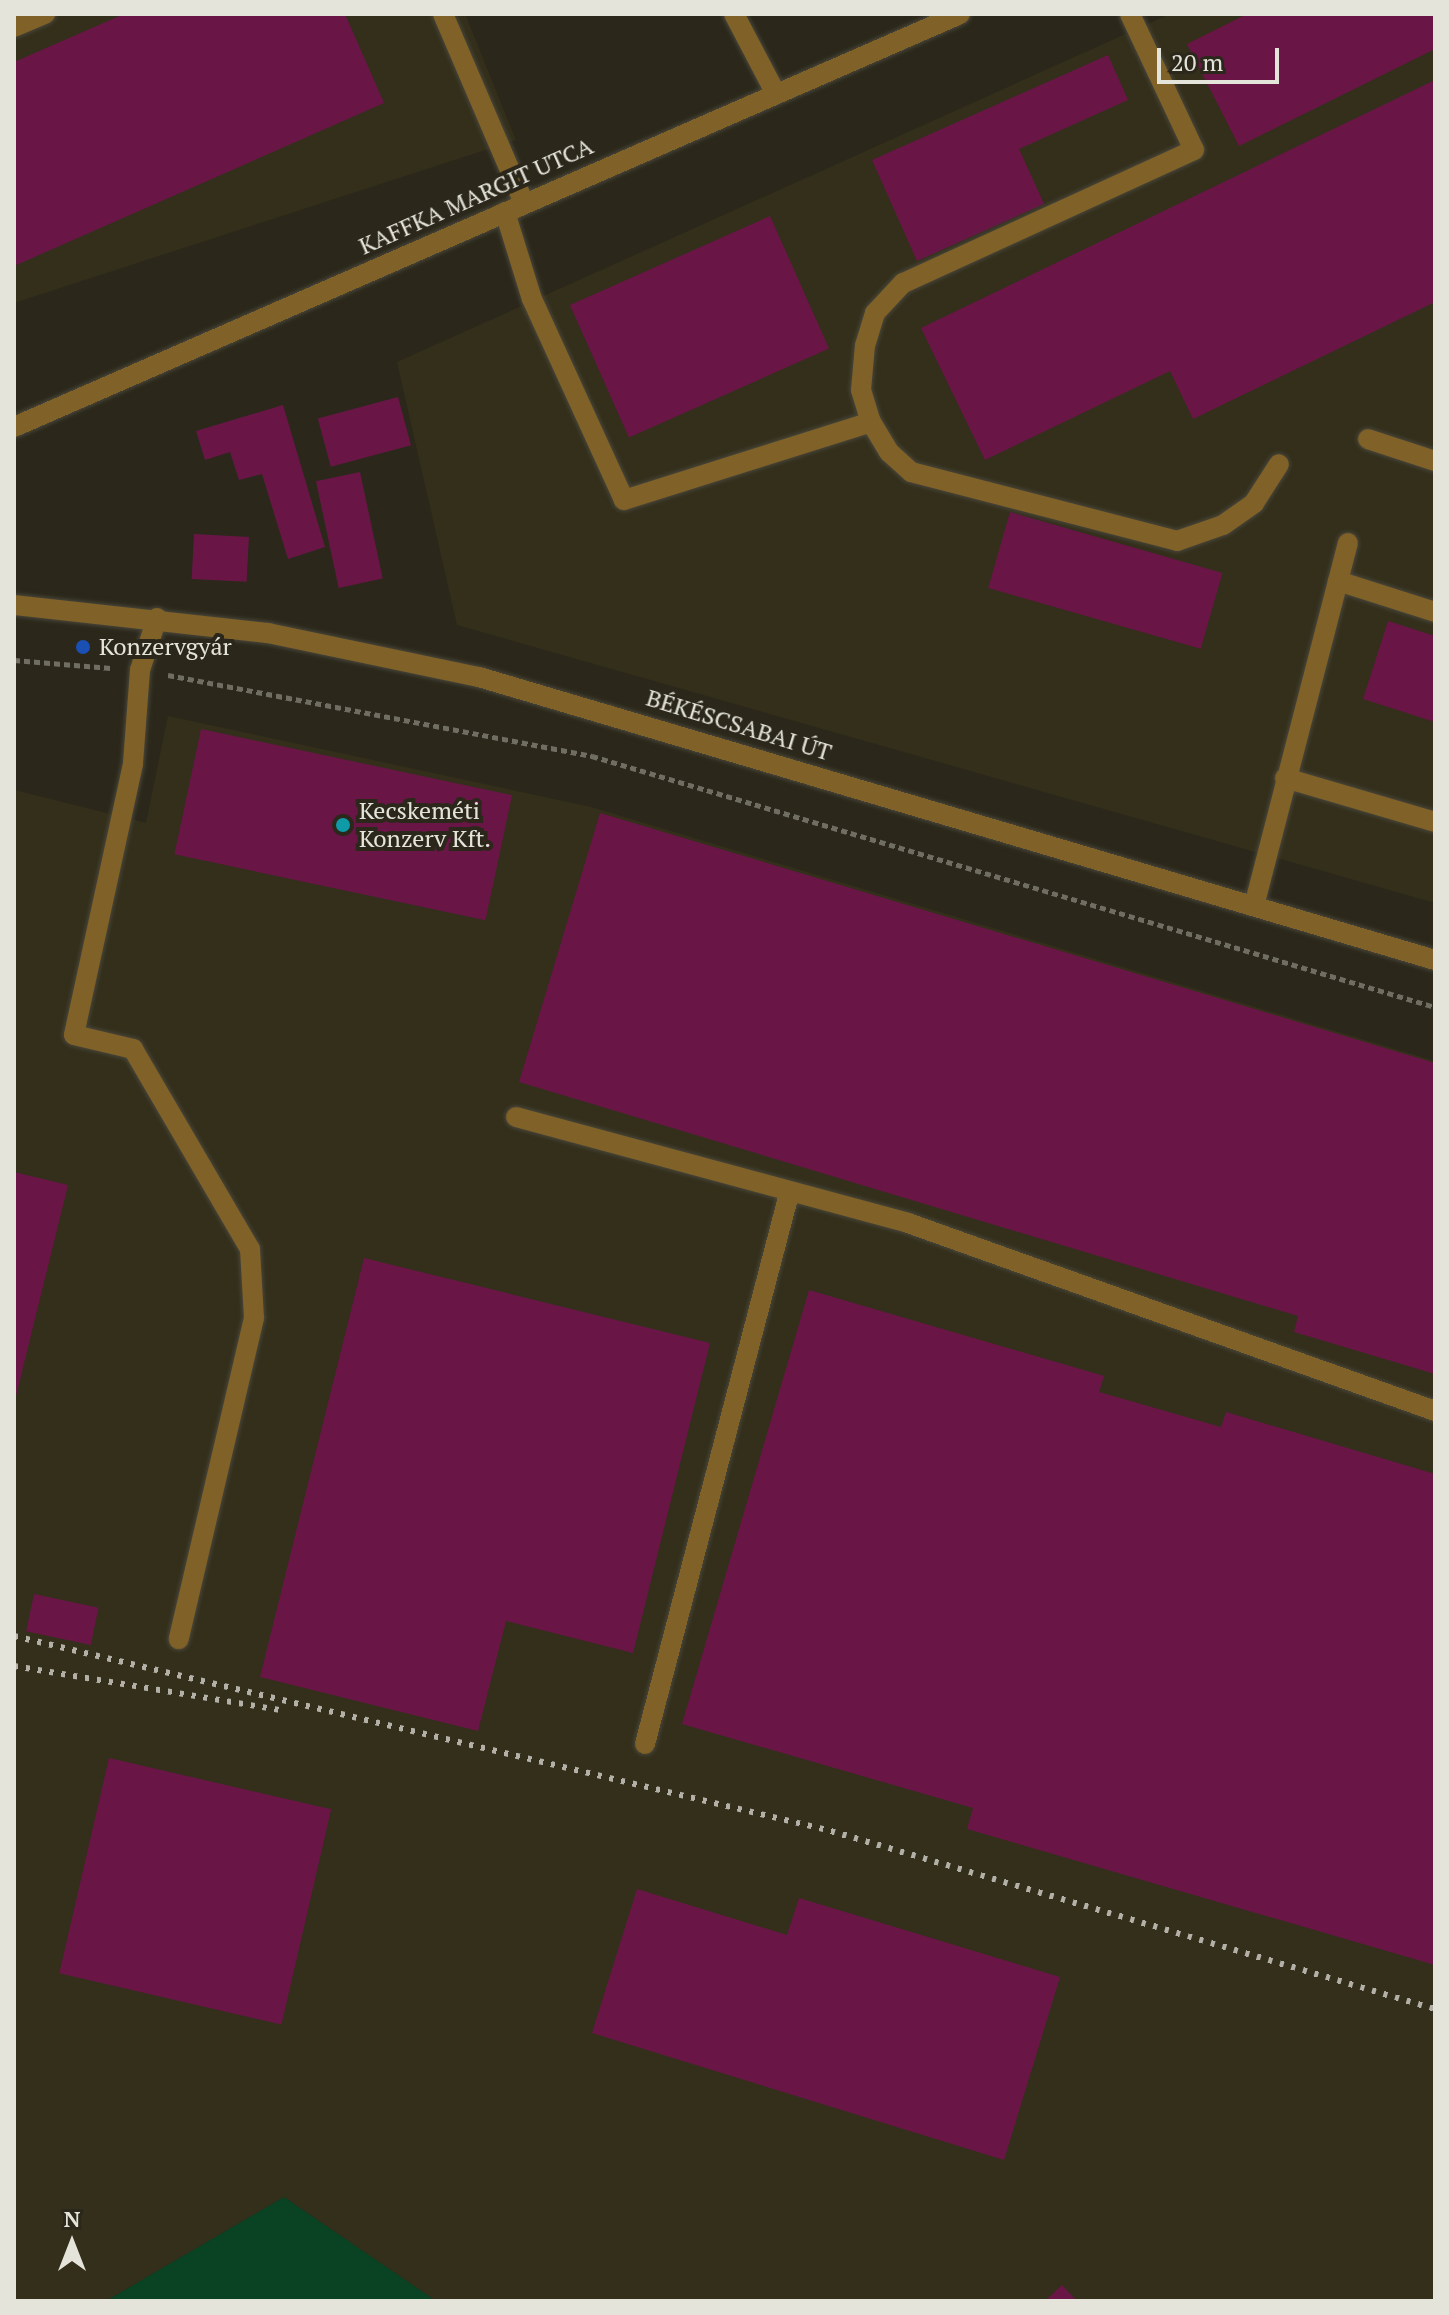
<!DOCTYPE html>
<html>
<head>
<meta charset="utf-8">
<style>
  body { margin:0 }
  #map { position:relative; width:1449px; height:2315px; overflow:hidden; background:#2b281b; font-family:"PT Serif",serif }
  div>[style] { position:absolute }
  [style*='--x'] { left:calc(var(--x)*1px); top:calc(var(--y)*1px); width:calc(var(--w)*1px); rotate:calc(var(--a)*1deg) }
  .built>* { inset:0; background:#332f1b }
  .green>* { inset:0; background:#094323 }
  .building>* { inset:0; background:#691647; transform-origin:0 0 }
  .path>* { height:5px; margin-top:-2.5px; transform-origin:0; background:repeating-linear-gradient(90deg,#706e62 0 6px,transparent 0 10px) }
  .roads { filter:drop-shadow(0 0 2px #49463a) drop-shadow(0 0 2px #49463a) }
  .service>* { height:20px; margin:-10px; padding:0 10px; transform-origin:10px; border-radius:10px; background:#806128 }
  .minor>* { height:20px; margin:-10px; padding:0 10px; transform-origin:10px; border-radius:10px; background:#806128 }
  .tertiary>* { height:20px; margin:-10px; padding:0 10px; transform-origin:10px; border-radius:10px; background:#806128 }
  .rail>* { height:6px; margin-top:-3px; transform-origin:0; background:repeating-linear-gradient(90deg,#b3b1a7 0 4px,transparent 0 12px) }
  .dots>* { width:22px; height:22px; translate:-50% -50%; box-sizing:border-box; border:4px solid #2b281b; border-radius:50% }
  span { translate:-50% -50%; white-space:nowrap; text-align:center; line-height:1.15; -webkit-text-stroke:8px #2b281b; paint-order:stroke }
  .street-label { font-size:24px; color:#e5e4db }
  .poi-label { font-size:24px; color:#e5e4db }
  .left { translate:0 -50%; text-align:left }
  .frame { position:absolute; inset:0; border:16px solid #e5e4db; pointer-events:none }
  .north { position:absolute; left:32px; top:2203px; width:80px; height:80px; -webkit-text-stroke:6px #2b281b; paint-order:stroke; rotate:0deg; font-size:22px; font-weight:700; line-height:32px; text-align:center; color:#e5e4db }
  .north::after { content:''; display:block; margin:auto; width:28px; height:36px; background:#e5e4db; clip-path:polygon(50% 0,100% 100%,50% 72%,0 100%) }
  .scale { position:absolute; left:1157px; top:48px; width:122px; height:36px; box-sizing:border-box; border:4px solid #e5e4db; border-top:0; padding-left:10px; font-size:24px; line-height:28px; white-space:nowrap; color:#e5e4db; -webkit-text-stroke:6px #2b281b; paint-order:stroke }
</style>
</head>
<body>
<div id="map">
  <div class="built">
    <i style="clip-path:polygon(14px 14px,465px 14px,516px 140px,14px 303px)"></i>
    <i style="clip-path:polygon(1170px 14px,1435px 14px,1435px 903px,457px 625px,397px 362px)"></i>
    <i style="clip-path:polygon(168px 716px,591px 807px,1435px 1061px,1435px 2301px,436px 2301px,284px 2197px,106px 2301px,14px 2301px,14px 790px,146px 823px)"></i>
  </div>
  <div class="green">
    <i style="clip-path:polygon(284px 2197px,436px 2301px,106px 2301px)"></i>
  </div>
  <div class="building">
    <i style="clip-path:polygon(124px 14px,345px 14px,384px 103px,14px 266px,14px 62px)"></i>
    <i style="clip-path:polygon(1247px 14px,1435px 14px,1435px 49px,1239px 146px,1187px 44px)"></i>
    <i style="clip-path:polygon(1108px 55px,1128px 100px,1019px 149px,1044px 204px,917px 261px,872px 160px)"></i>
    <i style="clip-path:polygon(1435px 80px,1435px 302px,1193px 419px,1170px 371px,985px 460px,921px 328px)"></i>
    <i style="left:770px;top:216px;width:145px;height:219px;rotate:66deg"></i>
    <i style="left:398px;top:397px;width:50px;height:83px;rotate:75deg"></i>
    <i style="clip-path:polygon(283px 405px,325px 547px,288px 559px,262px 474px,239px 480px,230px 452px,205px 460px,196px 431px)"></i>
    <i style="left:360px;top:472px;width:109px;height:45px;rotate:78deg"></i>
    <i style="left:1010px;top:512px;width:221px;height:79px;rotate:16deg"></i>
    <i style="left:194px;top:534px;width:55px;height:45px;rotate:3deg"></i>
    <i style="clip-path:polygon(1388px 621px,1435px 636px,1435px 722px,1363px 699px)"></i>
    <i style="left:201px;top:729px;width:318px;height:128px;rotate:12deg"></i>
    <i style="clip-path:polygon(600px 813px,1435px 1063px,1435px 1374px,1294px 1332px,1298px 1316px,519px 1082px)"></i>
    <i style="clip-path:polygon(14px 1172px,68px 1185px,15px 1400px,14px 1400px)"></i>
    <i style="clip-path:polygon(364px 1258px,710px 1343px,633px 1653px,506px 1621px,478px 1731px,260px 1677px)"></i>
    <i style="clip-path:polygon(809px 1290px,1104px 1376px,1099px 1392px,1221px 1427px,1226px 1412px,1435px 1474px,1435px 1965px,967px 1829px,973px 1808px,682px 1724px)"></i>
    <i style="left:34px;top:1594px;width:66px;height:38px;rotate:12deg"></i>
    <i style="left:109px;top:1758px;width:228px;height:221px;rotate:13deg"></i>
    <i style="clip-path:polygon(637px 1889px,787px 1935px,799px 1898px,1060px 1977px,1004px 2160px,592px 2033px)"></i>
    <i style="clip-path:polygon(1062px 2285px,1077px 2301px,1045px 2301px)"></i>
  </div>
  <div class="path">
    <i style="--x:14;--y:660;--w:97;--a:4.7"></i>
    <i style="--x:168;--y:675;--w:432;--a:10.8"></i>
    <i style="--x:592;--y:756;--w:880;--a:16.58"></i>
  </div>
  <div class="roads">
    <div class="service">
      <i style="--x:734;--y:14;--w:88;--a:62.3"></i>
      <i style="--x:1130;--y:14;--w:150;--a:64.8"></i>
      <i style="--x:1194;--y:150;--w:320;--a:155.4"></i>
      <i style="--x:903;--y:283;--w:41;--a:133"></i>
      <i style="--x:875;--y:313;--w:34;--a:107"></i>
      <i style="--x:865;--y:345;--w:45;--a:95.1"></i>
      <i style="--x:861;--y:390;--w:34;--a:73"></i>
      <i style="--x:871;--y:422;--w:35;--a:59"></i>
      <i style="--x:889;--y:452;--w:30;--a:42"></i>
      <i style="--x:911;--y:472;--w:275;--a:14.5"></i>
      <i style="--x:1177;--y:541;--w:49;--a:-19.2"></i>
      <i style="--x:1223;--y:525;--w:38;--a:-35"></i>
      <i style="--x:1254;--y:503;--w:46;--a:-57.3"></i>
      <i style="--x:14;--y:27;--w:34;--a:-23"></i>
      <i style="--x:505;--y:212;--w:91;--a:72.8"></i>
      <i style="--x:532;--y:299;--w:221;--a:65.4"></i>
      <i style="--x:624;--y:500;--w:259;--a:-17.5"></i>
      <i style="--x:1368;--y:439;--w:71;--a:18.2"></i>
      <i style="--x:1338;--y:581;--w:102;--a:17.7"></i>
      <i style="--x:157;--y:618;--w:55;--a:108.1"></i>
      <i style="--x:140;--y:670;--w:94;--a:94.3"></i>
      <i style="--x:133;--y:764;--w:277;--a:102.3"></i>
      <i style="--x:74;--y:1035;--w:61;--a:13.3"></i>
      <i style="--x:133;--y:1049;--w:232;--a:59.7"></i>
      <i style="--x:250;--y:1249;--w:69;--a:86.7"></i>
      <i style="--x:254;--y:1318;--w:330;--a:103.2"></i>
      <i style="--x:1285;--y:778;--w:156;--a:16.3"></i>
      <i style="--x:1254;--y:906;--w:375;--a:-75.5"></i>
      <i style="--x:516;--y:1117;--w:406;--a:15.1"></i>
      <i style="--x:908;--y:1223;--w:560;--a:19.63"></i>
      <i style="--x:645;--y:1744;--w:569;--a:-75.33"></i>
    </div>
    <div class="minor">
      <i style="--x:443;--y:14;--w:206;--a:66.8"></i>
    </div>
    <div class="tertiary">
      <i style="--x:14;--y:427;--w:1032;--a:-23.58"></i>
      <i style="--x:14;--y:605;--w:256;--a:6.3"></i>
      <i style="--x:268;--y:633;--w:216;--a:11.8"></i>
      <i style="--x:479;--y:677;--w:997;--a:16.49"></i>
    </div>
  </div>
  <div class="rail">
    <i style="--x:14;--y:1636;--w:840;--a:13.42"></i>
    <i style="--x:831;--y:1831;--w:630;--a:16.42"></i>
    <i style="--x:14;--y:1666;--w:275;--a:9.4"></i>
  </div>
  <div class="dots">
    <i style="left:83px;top:647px;background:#1a4fb4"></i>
    <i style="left:343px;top:825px;background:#0f9aa8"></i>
  </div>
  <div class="street-label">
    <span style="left:476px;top:196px;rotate:-24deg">KAFFKA MARGIT UTCA</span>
    <span style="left:739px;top:725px;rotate:17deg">BÉKÉSCSABAI ÚT</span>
  </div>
  <div class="poi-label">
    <span class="left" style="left:99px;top:647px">Konzervgyár</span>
    <span class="left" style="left:359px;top:825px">Kecskeméti<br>Konzerv Kft.</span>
  </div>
  <div class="frame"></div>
  <div class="north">N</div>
  <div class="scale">20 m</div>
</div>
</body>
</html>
